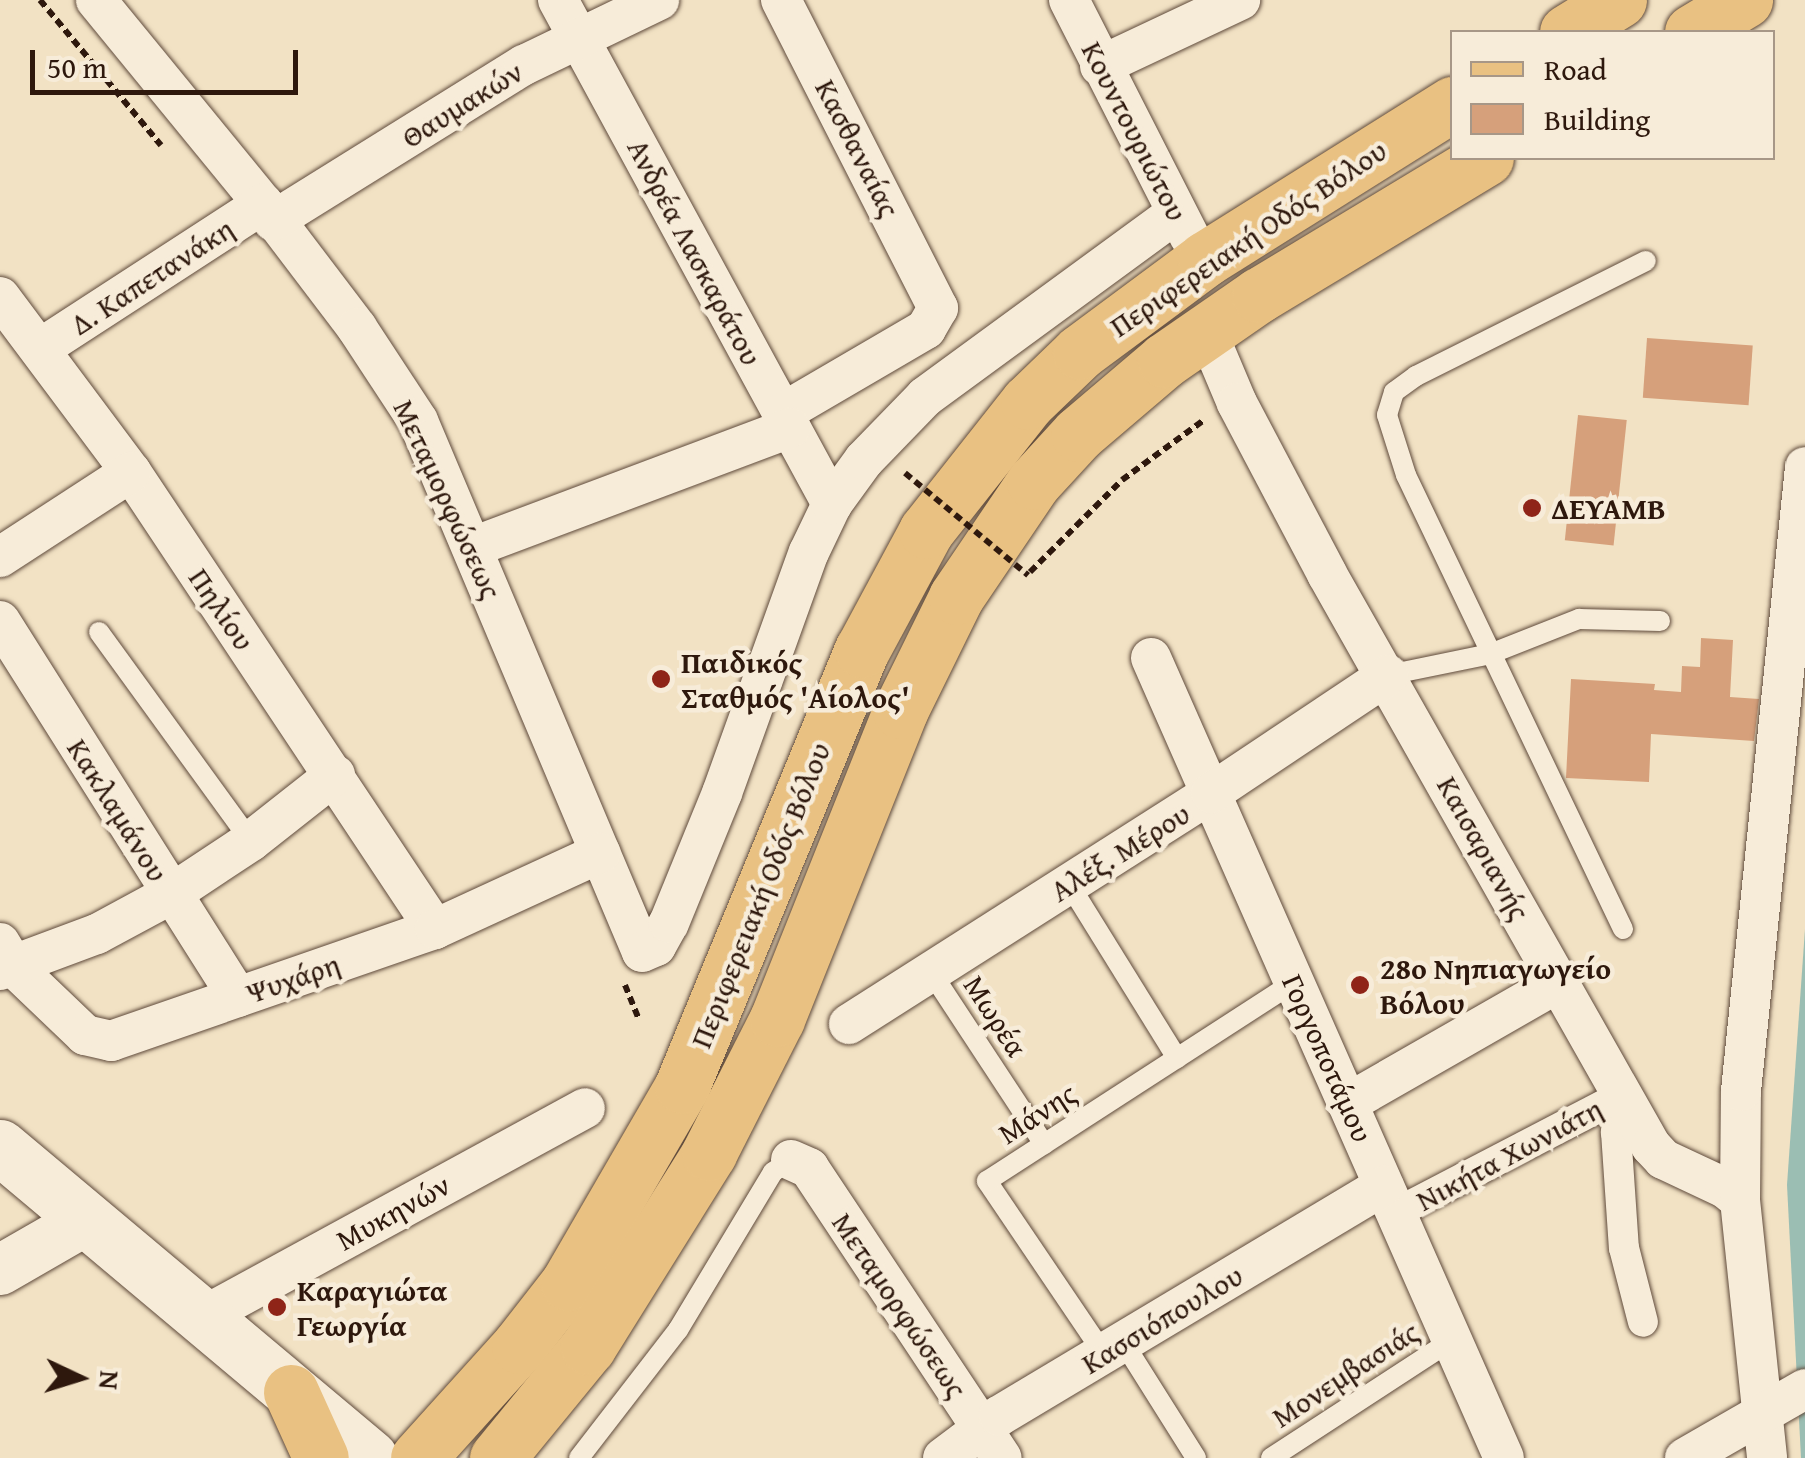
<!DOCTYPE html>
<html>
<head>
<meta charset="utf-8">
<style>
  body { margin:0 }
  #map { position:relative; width:1805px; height:1458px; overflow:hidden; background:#f2e2c4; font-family:"Gentium Book Plus",serif }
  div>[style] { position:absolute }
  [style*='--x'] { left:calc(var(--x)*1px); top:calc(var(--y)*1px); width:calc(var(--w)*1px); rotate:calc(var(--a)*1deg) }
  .water>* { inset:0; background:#9bbeb3 }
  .building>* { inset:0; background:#d6a07b; transform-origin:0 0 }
  .path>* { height:6px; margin-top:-3px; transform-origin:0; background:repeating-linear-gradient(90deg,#2e180d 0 8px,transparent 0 13px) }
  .roads { filter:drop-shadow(0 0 2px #5f4a3b) drop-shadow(0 0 2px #5f4a3b) }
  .service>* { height:20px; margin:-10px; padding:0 10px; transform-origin:10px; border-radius:10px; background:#f7ecd9 }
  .pedestrian>* { height:30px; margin:-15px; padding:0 15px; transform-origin:15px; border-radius:15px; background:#f7ecd9 }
  .minor>* { height:40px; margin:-20px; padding:0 20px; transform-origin:20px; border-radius:20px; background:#f7ecd9 }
  .tertiary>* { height:50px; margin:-25px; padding:0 25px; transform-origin:25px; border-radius:25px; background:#f7ecd9 }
  .secondary>* { height:55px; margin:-27.5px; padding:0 27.5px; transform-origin:27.5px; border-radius:27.5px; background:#f7ecd9 }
  .primary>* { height:55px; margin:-27.5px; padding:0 27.5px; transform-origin:27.5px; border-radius:27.5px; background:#e9c182 }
  .path-bridge>* { height:6px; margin-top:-3px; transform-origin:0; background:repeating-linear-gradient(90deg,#2e180d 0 8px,transparent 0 13px) }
  .dots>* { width:28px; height:28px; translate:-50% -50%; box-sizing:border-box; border:5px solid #f7ecd9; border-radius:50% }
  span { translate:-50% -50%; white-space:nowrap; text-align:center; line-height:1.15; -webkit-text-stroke:9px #f7ecd9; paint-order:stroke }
  .street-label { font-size:30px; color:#2e180d }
  .poi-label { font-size:30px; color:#2e180d; font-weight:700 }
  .left { translate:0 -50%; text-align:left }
  .legend { position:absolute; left:1450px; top:30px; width:325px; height:130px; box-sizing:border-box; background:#f7ecd9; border:2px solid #a79787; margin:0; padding:12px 18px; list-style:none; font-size:30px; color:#2e180d }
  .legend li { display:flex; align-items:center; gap:20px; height:50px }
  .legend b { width:50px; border:2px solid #a79787 }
  .north { position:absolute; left:30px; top:1328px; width:100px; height:100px; -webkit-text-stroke:8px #f7ecd9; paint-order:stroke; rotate:94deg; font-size:28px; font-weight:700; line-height:40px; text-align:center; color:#2e180d }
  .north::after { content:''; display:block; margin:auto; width:35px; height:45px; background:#2e180d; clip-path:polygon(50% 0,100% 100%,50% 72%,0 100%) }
  .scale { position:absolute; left:30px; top:50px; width:268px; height:45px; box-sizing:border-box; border:5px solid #2e180d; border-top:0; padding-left:12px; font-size:30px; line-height:35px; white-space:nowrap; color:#2e180d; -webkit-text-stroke:8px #f7ecd9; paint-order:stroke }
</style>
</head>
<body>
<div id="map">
  <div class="water">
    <i style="clip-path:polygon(1805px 929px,1805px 1458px,1801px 1458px,1787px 1185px)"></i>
  </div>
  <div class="building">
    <i style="left:1647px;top:338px;width:106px;height:60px;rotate:4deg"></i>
    <i style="left:1578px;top:415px;width:49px;height:126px;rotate:6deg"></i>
    <i style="clip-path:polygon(1701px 638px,1733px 640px,1730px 697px,1759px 699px,1754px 741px,1651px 734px,1649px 782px,1566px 778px,1571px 679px,1655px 684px,1654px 690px,1681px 692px,1682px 666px,1700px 667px)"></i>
  </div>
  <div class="path">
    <i style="--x:40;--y:0;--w:189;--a:50.2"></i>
    <i style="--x:1030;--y:572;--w:130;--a:-45"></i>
    <i style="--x:1122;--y:480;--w:102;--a:-36.2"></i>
    <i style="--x:625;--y:985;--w:38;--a:68"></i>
  </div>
  <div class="roads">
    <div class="service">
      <i style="--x:99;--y:632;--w:258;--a:54"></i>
      <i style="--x:1388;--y:675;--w:104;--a:-11.6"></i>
      <i style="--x:1490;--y:654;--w:96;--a:-21.5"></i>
      <i style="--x:1579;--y:619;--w:81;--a:1.4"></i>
      <i style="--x:1069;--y:884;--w:205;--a:58.2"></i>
      <i style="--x:1623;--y:929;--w:503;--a:-115.55"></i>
      <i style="--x:1406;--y:475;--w:63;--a:-107.6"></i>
      <i style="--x:1387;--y:415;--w:24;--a:-73"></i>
      <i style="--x:1394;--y:392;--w:27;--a:-36"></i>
      <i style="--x:1416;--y:376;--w:257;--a:-26.6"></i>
      <i style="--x:931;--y:972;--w:206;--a:56.7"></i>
      <i style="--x:1123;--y:1342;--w:137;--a:57.8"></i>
      <i style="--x:1104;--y:1354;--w:209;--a:-124.1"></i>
      <i style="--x:987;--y:1181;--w:367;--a:-32.9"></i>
      <i style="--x:579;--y:1458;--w:162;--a:-52.3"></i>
      <i style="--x:678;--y:1330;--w:184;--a:-59"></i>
      <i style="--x:773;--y:1172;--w:22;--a:-34"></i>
      <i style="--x:1271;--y:1458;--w:216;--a:-33.1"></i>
    </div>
    <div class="pedestrian">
      <i style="--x:1623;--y:1095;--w:38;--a:101"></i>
      <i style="--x:1616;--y:1132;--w:116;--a:86.1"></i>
      <i style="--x:1624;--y:1248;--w:76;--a:75.6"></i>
      <i style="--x:1396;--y:1213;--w:256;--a:-27.5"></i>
    </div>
    <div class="minor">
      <i style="--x:96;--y:0;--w:264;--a:50.7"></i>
      <i style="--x:263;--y:204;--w:156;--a:52.8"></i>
      <i style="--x:357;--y:328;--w:111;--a:56.7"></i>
      <i style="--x:418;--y:421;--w:576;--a:67.13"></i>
      <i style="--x:642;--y:952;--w:15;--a:-23"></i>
      <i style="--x:656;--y:946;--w:26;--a:-61"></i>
      <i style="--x:669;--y:923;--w:140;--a:-67.8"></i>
      <i style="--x:722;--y:793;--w:256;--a:-70.2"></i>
      <i style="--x:809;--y:552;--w:53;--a:-64.4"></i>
      <i style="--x:832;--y:504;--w:54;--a:-54"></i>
      <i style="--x:864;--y:460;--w:88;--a:-45.9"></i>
      <i style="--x:925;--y:397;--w:310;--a:-36.2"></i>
      <i style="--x:558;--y:0;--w:574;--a:61.47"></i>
      <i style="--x:781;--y:0;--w:346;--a:63"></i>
      <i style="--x:938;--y:308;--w:24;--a:120"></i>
      <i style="--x:926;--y:329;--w:167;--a:149.7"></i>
      <i style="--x:1069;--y:0;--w:266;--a:63"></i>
      <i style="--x:1100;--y:66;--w:155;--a:-25.2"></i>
      <i style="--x:273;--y:221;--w:296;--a:-31.9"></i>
      <i style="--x:524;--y:65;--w:150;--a:-25.7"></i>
      <i style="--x:0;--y:297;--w:219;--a:53.2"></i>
      <i style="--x:131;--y:472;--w:549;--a:56.37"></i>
      <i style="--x:1207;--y:332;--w:77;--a:67.1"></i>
      <i style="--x:1237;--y:403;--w:193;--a:62.2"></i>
      <i style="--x:1327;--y:574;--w:657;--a:60.47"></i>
      <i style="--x:1651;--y:1146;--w:18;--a:47"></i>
      <i style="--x:1663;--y:1159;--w:68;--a:25.1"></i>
      <i style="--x:1725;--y:1188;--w:19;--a:39"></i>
      <i style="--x:1740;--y:1200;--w:259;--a:84"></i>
      <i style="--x:41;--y:348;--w:265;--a:-33"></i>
      <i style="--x:473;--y:547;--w:339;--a:-20.6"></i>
      <i style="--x:0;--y:557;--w:156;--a:-33"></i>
      <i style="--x:0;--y:621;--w:445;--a:57.7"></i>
      <i style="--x:1151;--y:658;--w:874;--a:66.19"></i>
      <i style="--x:0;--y:943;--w:29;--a:59"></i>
      <i style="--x:15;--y:968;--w:97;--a:43.7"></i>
      <i style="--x:85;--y:1035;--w:27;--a:13"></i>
      <i style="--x:111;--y:1041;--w:343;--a:-19.1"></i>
      <i style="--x:435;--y:929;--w:182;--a:-24.7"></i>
      <i style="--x:0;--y:970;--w:103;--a:-20.4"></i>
      <i style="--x:97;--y:934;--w:84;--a:-28.4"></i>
      <i style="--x:171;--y:894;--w:96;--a:-33.5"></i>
      <i style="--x:251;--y:841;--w:107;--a:-38.2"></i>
      <i style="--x:849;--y:1024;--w:429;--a:-32.5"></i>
      <i style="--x:1211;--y:793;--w:213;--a:-33.7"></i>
      <i style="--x:1348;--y:1103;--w:243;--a:-29.8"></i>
      <i style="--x:791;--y:1160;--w:20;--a:24"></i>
      <i style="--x:809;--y:1168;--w:348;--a:56.4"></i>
      <i style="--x:1740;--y:1200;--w:109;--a:-89.5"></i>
      <i style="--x:1741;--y:1091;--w:627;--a:-84.14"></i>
      <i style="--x:202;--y:1317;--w:436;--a:-28.6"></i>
      <i style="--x:943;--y:1458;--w:70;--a:-36.9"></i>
      <i style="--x:999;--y:1416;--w:448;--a:-30.9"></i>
      <i style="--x:1685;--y:1458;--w:138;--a:-29.9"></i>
    </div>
    <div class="tertiary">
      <i style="--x:0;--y:1270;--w:100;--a:-29.9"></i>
    </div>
    <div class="secondary">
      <i style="--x:0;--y:1147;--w:483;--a:40"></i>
    </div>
    <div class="primary">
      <i style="--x:1567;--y:32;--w:61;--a:-31.6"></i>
      <i style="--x:1692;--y:32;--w:62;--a:-31.1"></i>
      <i style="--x:291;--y:1392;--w:72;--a:65.6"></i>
      <i style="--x:418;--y:1458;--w:151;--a:-48"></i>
      <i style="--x:519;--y:1346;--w:80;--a:-52.1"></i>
      <i style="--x:568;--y:1283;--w:228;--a:-59.9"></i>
      <i style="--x:682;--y:1086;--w:472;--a:-67.6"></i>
      <i style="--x:862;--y:650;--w:135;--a:-61.7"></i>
      <i style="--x:926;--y:531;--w:164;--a:-51.7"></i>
      <i style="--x:1028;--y:402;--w:72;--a:-43.9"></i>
      <i style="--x:1080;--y:352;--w:156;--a:-36.6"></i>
      <i style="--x:1205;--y:259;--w:292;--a:-32.1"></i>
      <i style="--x:497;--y:1458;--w:144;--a:-50.7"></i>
      <i style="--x:588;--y:1347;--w:229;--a:-58"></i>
      <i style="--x:709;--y:1153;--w:150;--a:-63.1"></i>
      <i style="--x:777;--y:1019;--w:332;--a:-68.2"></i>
      <i style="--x:900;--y:711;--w:127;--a:-63.8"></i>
      <i style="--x:956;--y:597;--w:139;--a:-55.9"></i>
      <i style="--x:1034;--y:482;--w:65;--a:-47.5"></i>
      <i style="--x:1078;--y:434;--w:114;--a:-40.4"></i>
      <i style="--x:1165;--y:360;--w:114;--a:-34.7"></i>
      <i style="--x:1259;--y:295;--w:265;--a:-31.1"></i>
    </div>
  </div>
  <div class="path-bridge">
    <i style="--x:905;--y:473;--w:160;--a:39.7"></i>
  </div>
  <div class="dots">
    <i style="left:1532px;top:508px;background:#8f2418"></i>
    <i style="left:661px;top:679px;background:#8f2418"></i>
    <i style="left:1360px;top:985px;background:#8f2418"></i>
    <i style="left:277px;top:1307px;background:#8f2418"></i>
  </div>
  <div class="street-label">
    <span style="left:462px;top:104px;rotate:-32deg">Θαυμακών</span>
    <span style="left:1135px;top:131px;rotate:63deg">Κουντουριώτου</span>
    <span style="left:858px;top:148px;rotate:63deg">Κασθαναίας</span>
    <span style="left:1248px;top:238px;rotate:-34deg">Περιφερειακή Οδός Βόλου</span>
    <span style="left:695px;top:252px;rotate:62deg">Ανδρέα Λασκαράτου</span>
    <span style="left:152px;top:276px;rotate:-33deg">Δ. Καπετανάκη</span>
    <span style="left:448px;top:499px;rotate:65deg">Μεταμορφώσεως</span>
    <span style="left:222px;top:609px;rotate:56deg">Πηλίου</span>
    <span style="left:118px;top:810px;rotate:58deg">Κακλαμάνου</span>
    <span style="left:1484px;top:848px;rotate:61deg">Καισαριανής</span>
    <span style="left:1120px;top:852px;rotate:-32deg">Αλέξ. Μέρου</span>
    <span style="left:760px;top:895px;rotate:-68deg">Περιφερειακή Οδός Βόλου</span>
    <span style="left:293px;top:978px;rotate:-19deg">Ψυχάρη</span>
    <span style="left:996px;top:1016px;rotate:57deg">Μωρέα</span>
    <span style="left:1328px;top:1058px;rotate:66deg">Γοργοποτάμου</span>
    <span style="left:1037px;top:1113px;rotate:-33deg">Μάνης</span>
    <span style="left:1509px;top:1154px;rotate:-28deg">Νικήτα Χωνιάτη</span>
    <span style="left:393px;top:1212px;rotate:-29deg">Μυκηνών</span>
    <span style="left:900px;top:1305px;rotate:56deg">Μεταμορφώσεως</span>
    <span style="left:1162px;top:1319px;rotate:-31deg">Κασσιόπουλου</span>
    <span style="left:1345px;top:1374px;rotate:-33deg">Μονεμβασιάς</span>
  </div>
  <div class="poi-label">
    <span class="left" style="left:1552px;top:508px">ΔΕΥΑΜΒ</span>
    <span class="left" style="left:681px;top:679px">Παιδικός<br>Σταθμός 'Αίολος'</span>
    <span class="left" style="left:1380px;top:985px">28ο Νηπιαγωγείο<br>Βόλου</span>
    <span class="left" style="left:297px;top:1307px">Καραγιώτα<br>Γεωργία</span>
  </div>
  <ul class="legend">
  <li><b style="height:12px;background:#e9c182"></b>Road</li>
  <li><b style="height:28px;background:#d6a07b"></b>Building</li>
  </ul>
  <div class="north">N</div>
  <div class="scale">50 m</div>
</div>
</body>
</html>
